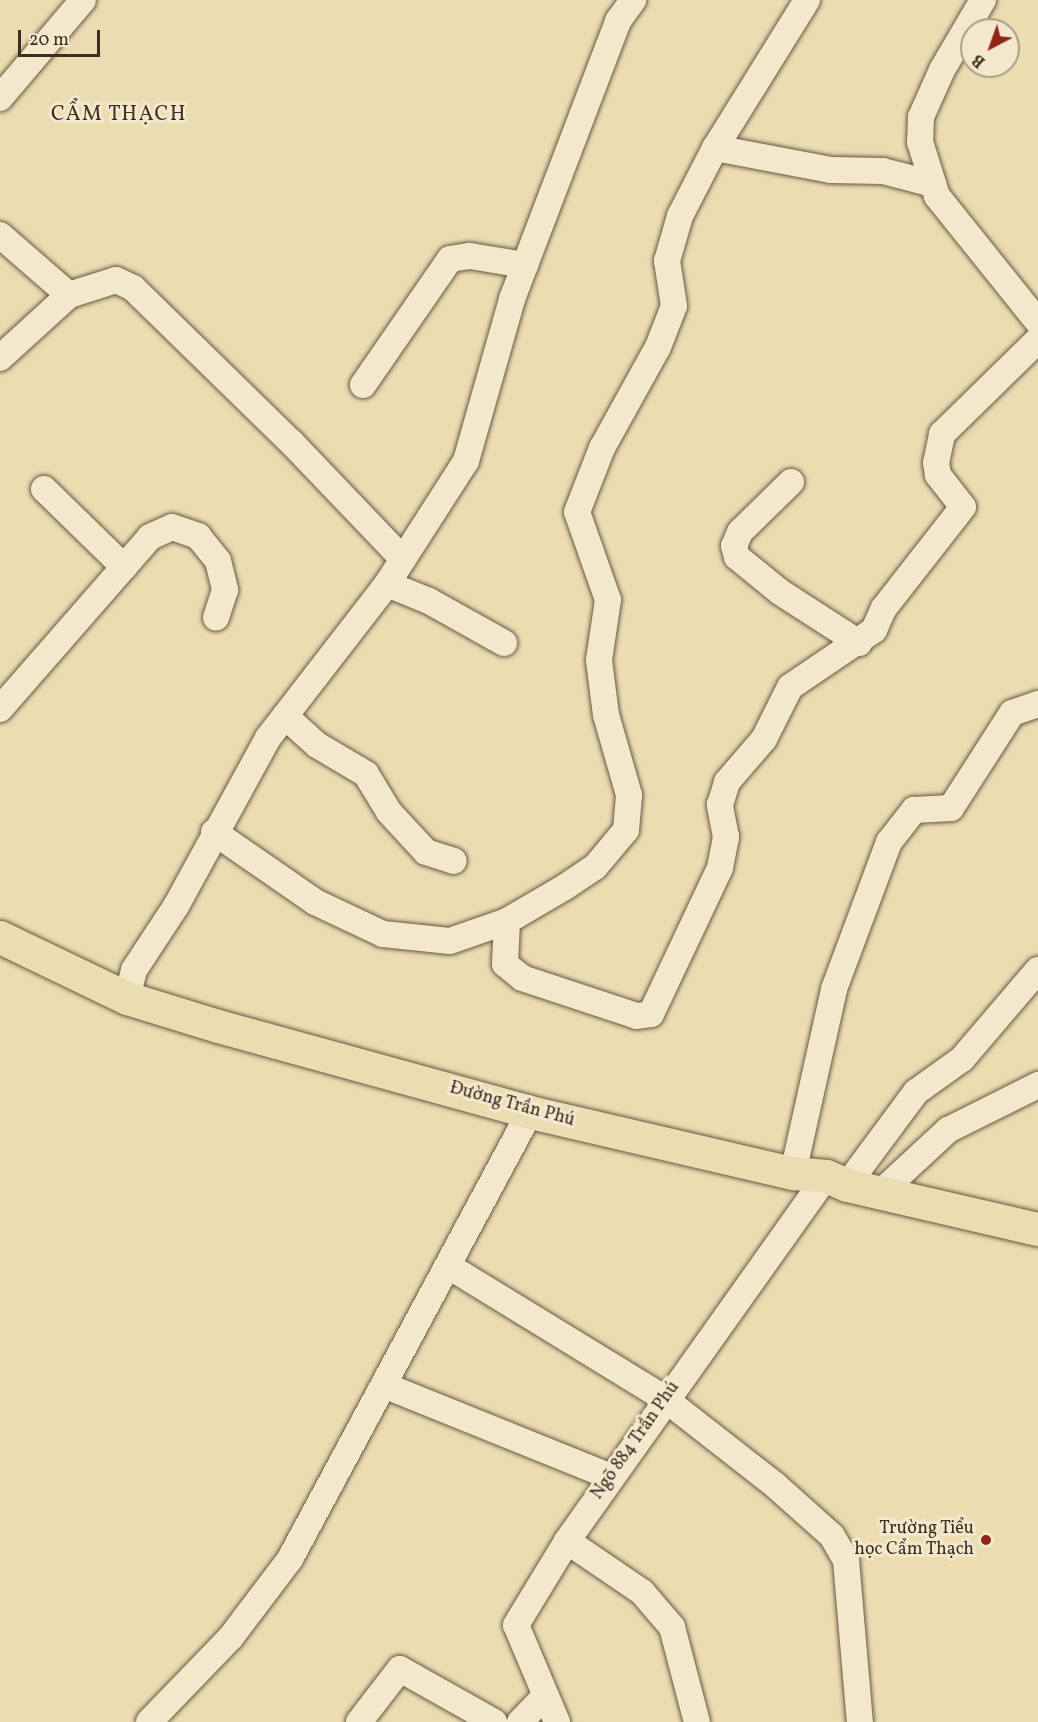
<!DOCTYPE html>
<html>
<head>
<meta charset="utf-8">
<style>
  body { margin:0 }
  #map { position:relative; width:1038px; height:1722px; overflow:hidden; background:#ebdcb1; font-family:Vollkorn,serif }
  div>[style] { position:absolute }
  [style*='--x'] { left:calc(var(--x)*1px); top:calc(var(--y)*1px); width:calc(var(--w)*1px); rotate:calc(var(--a)*1deg) }
  .roads { filter:drop-shadow(0 0 2px #695946) drop-shadow(0 0 2px #695946) }
  .minor>* { height:26px; margin:-13px; padding:0 13px; transform-origin:13px; border-radius:13px; background:#f2e8cc }
  .major>* { height:33px; margin:-16.5px; padding:0 16.5px; transform-origin:16.5px; border-radius:16.5px; background:#ebdcb1 }
  .dots>* { width:16px; height:16px; translate:-50% -50%; box-sizing:border-box; border:3px solid #f2e8cc; border-radius:50% }
  span { translate:-50% -50%; white-space:nowrap; text-align:center; line-height:1.15; -webkit-text-stroke:6px #f2e8cc; paint-order:stroke }
  .street-label { font-size:18px; color:#3e2d23 }
  .poi-label { font-size:18px; color:#3e2d23 }
  .right { translate:-100% -50%; text-align:right }
  .quarter-label { font-size:21px; color:#3e2d23; letter-spacing:1.5px }
  .north { position:absolute; left:960px; top:18px; width:60px; height:60px; box-sizing:border-box; background:#f2e8cc; border:2px solid #aa9d88; border-radius:50%; rotate:221deg; font-size:16px; font-weight:700; line-height:24px; text-align:center; color:#3e2d23 }
  .north::after { content:''; display:block; margin:auto; width:21px; height:27px; background:#8f2418; clip-path:polygon(50% 0,100% 100%,50% 72%,0 100%) }
  .scale { position:absolute; left:18px; top:30px; width:82px; height:27px; box-sizing:border-box; border:3px solid #3e2d23; border-top:0; padding-left:8px; font-size:18px; line-height:21px; white-space:nowrap; color:#3e2d23; -webkit-text-stroke:4px #f2e8cc; paint-order:stroke }
</style>
</head>
<body>
<div id="map">
  <div class="roads">
    <div class="minor">
      <i style="--x:983;--y:0;--w:81;--a:120.4"></i>
      <i style="--x:942;--y:70;--w:51;--a:114.1"></i>
      <i style="--x:921;--y:117;--w:25;--a:92"></i>
      <i style="--x:920;--y:142;--w:57;--a:72.5"></i>
      <i style="--x:937;--y:196;--w:161;--a:51.3"></i>
      <i style="--x:0;--y:98;--w:128;--a:-49.7"></i>
      <i style="--x:715;--y:148;--w:118;--a:10.7"></i>
      <i style="--x:831;--y:170;--w:52;--a:1.1"></i>
      <i style="--x:883;--y:171;--w:52;--a:14.6"></i>
      <i style="--x:0;--y:235;--w:91;--a:41"></i>
      <i style="--x:0;--y:358;--w:93;--a:-42.4"></i>
      <i style="--x:69;--y:295;--w:49;--a:-17.7"></i>
      <i style="--x:116;--y:280;--w:19;--a:25"></i>
      <i style="--x:133;--y:288;--w:221;--a:44.3"></i>
      <i style="--x:291;--y:442;--w:162;--a:46.3"></i>
      <i style="--x:363;--y:385;--w:153;--a:-55.4"></i>
      <i style="--x:450;--y:259;--w:20;--a:-9"></i>
      <i style="--x:470;--y:256;--w:56;--a:9.3"></i>
      <i style="--x:791;--y:482;--w:71;--a:135.6"></i>
      <i style="--x:740;--y:532;--w:15;--a:113"></i>
      <i style="--x:734;--y:546;--w:11;--a:75"></i>
      <i style="--x:737;--y:557;--w:55;--a:39.1"></i>
      <i style="--x:780;--y:592;--w:94;--a:32.8"></i>
      <i style="--x:44;--y:489;--w:112;--a:44.3"></i>
      <i style="--x:387;--y:584;--w:45;--a:22"></i>
      <i style="--x:429;--y:601;--w:86;--a:29.2"></i>
      <i style="--x:0;--y:709;--w:228;--a:-48.9"></i>
      <i style="--x:150;--y:537;--w:24;--a:-24"></i>
      <i style="--x:172;--y:527;--w:28;--a:19"></i>
      <i style="--x:198;--y:536;--w:32;--a:51"></i>
      <i style="--x:218;--y:561;--w:30;--a:76"></i>
      <i style="--x:225;--y:590;--w:29;--a:108"></i>
      <i style="--x:285;--y:716;--w:43;--a:42.2"></i>
      <i style="--x:317;--y:745;--w:57;--a:30.6"></i>
      <i style="--x:366;--y:774;--w:44;--a:58.8"></i>
      <i style="--x:389;--y:812;--w:54;--a:47.2"></i>
      <i style="--x:426;--y:852;--w:29;--a:18"></i>
      <i style="--x:214;--y:832;--w:123;--a:34.7"></i>
      <i style="--x:315;--y:902;--w:75;--a:25.2"></i>
      <i style="--x:383;--y:934;--w:67;--a:6"></i>
      <i style="--x:450;--y:941;--w:60;--a:-19.3"></i>
      <i style="--x:507;--y:921;--w:67;--a:-30.4"></i>
      <i style="--x:565;--y:887;--w:36;--a:-34"></i>
      <i style="--x:595;--y:867;--w:48;--a:-50"></i>
      <i style="--x:626;--y:830;--w:35;--a:-85"></i>
      <i style="--x:629;--y:795;--w:83;--a:-106"></i>
      <i style="--x:606;--y:715;--w:55;--a:-97.3"></i>
      <i style="--x:599;--y:660;--w:61;--a:-81.5"></i>
      <i style="--x:608;--y:600;--w:93;--a:-109.4"></i>
      <i style="--x:577;--y:512;--w:69;--a:-68.7"></i>
      <i style="--x:602;--y:448;--w:115;--a:-61"></i>
      <i style="--x:658;--y:347;--w:44;--a:-68.7"></i>
      <i style="--x:674;--y:306;--w:46;--a:-98.8"></i>
      <i style="--x:667;--y:261;--w:47;--a:-73.9"></i>
      <i style="--x:680;--y:216;--w:76;--a:-62.8"></i>
      <i style="--x:715;--y:148;--w:174;--a:-58.1"></i>
      <i style="--x:507;--y:921;--w:43;--a:92.7"></i>
      <i style="--x:505;--y:964;--w:22;--a:39"></i>
      <i style="--x:522;--y:978;--w:121;--a:18.3"></i>
      <i style="--x:637;--y:1016;--w:14;--a:-8"></i>
      <i style="--x:651;--y:1014;--w:161;--a:-64.7"></i>
      <i style="--x:720;--y:868;--w:32;--a:-79"></i>
      <i style="--x:726;--y:837;--w:33;--a:-101"></i>
      <i style="--x:720;--y:805;--w:24;--a:-73"></i>
      <i style="--x:727;--y:782;--w:57;--a:-49.3"></i>
      <i style="--x:764;--y:739;--w:58;--a:-63.4"></i>
      <i style="--x:790;--y:687;--w:102;--a:-34.2"></i>
      <i style="--x:874;--y:630;--w:24;--a:-66"></i>
      <i style="--x:884;--y:608;--w:128;--a:-52"></i>
      <i style="--x:963;--y:507;--w:41;--a:-128"></i>
      <i style="--x:938;--y:475;--w:12;--a:-99"></i>
      <i style="--x:936;--y:463;--w:30;--a:-78"></i>
      <i style="--x:942;--y:434;--w:134;--a:-44.4"></i>
      <i style="--x:127;--y:998;--w:29;--a:-76"></i>
      <i style="--x:134;--y:970;--w:77;--a:-56.7"></i>
      <i style="--x:176;--y:906;--w:192;--a:-61.3"></i>
      <i style="--x:268;--y:738;--w:195;--a:-52.3"></i>
      <i style="--x:387;--y:584;--w:146;--a:-57.3"></i>
      <i style="--x:466;--y:461;--w:168;--a:-74.1"></i>
      <i style="--x:512;--y:299;--w:298;--a:-69.1"></i>
      <i style="--x:618;--y:21;--w:26;--a:-54"></i>
      <i style="--x:793;--y:1173;--w:189;--a:-77.4"></i>
      <i style="--x:834;--y:989;--w:157;--a:-69.5"></i>
      <i style="--x:889;--y:842;--w:41;--a:-52"></i>
      <i style="--x:914;--y:810;--w:37;--a:-3"></i>
      <i style="--x:951;--y:808;--w:113;--a:-57.3"></i>
      <i style="--x:1012;--y:713;--w:28;--a:-19"></i>
      <i style="--x:847;--y:1185;--w:116;--a:-53.4"></i>
      <i style="--x:916;--y:1092;--w:57;--a:-35.7"></i>
      <i style="--x:962;--y:1059;--w:117;--a:-49.5"></i>
      <i style="--x:880;--y:1193;--w:93;--a:-42.8"></i>
      <i style="--x:948;--y:1130;--w:101;--a:-26.6"></i>
      <i style="--x:450;--y:1267;--w:252;--a:31.5"></i>
      <i style="--x:665;--y:1399;--w:140;--a:38"></i>
      <i style="--x:775;--y:1485;--w:76;--a:41.8"></i>
      <i style="--x:832;--y:1536;--w:28;--a:60"></i>
      <i style="--x:846;--y:1560;--w:163;--a:85.1"></i>
      <i style="--x:386;--y:1386;--w:243;--a:22"></i>
      <i style="--x:567;--y:1541;--w:91;--a:34.2"></i>
      <i style="--x:642;--y:1592;--w:46;--a:49.4"></i>
      <i style="--x:672;--y:1627;--w:98;--a:75.3"></i>
      <i style="--x:149;--y:1722;--w:118;--a:-46"></i>
      <i style="--x:231;--y:1637;--w:98;--a:-52.9"></i>
      <i style="--x:290;--y:1559;--w:507;--a:-61.77"></i>
      <i style="--x:359;--y:1722;--w:67;--a:-52.3"></i>
      <i style="--x:400;--y:1669;--w:108;--a:29.4"></i>
      <i style="--x:520;--y:1722;--w:33;--a:-46"></i>
      <i style="--x:557;--y:1722;--w:105;--a:-112.9"></i>
      <i style="--x:516;--y:1625;--w:98;--a:-58.7"></i>
      <i style="--x:567;--y:1541;--w:448;--a:-54.6"></i>
    </div>
    <div class="major">
      <i style="--x:0;--y:937;--w:141;--a:25.7"></i>
      <i style="--x:127;--y:998;--w:95;--a:17.1"></i>
      <i style="--x:218;--y:1026;--w:324;--a:15.4"></i>
      <i style="--x:530;--y:1112;--w:270;--a:13.1"></i>
      <i style="--x:793;--y:1173;--w:33;--a:5"></i>
      <i style="--x:826;--y:1176;--w:23;--a:23"></i>
      <i style="--x:847;--y:1185;--w:196;--a:13"></i>
    </div>
  </div>
  <div class="dots">
    <i style="left:986px;top:1540px;background:#8f2418"></i>
  </div>
  <div class="street-label">
    <span style="left:512px;top:1105px;rotate:15deg">Đường Trần Phú</span>
    <span style="left:636px;top:1441px;rotate:-55deg">Ngõ 884 Trần Phú</span>
  </div>
  <div class="poi-label">
    <span class="right" style="left:974px;top:1540px">Trường Tiểu<br>học Cẩm Thạch</span>
  </div>
  <div class="quarter-label">
    <span style="left:119px;top:115px">CẨM THẠCH</span>
  </div>
  <div class="north">B</div>
  <div class="scale">20 m</div>
</div>
</body>
</html>
